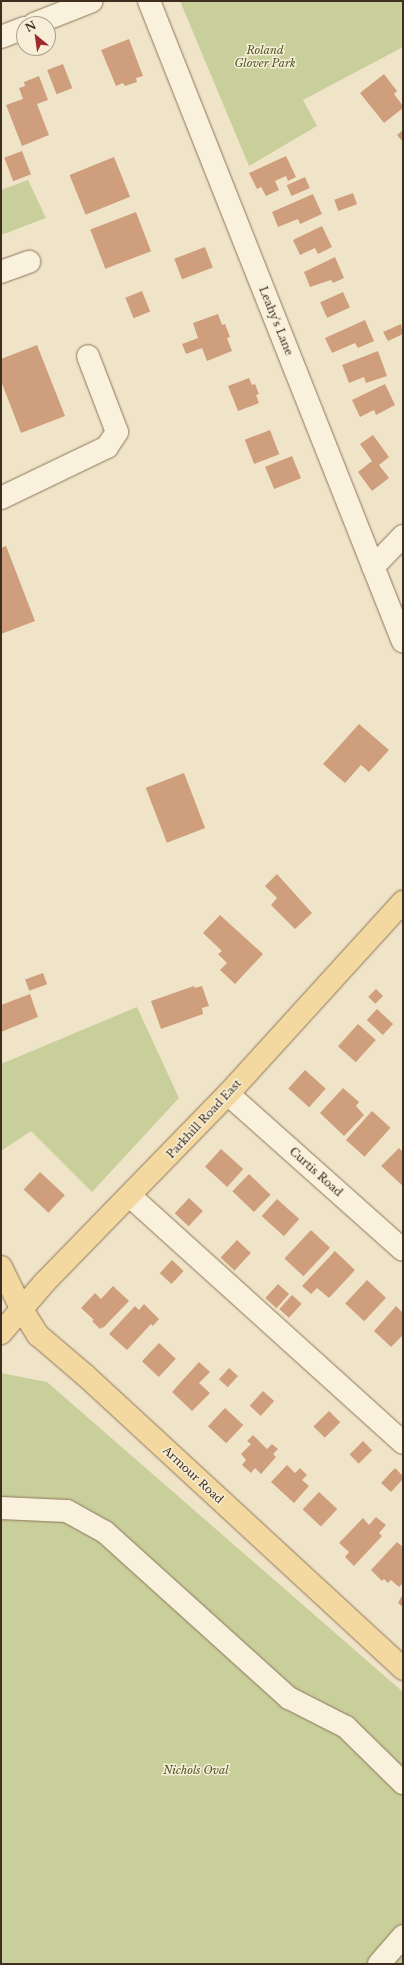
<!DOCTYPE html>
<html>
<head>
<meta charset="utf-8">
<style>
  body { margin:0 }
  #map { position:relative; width:404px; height:1965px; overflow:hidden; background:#f0e4c8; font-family:"Libre Baskerville",serif }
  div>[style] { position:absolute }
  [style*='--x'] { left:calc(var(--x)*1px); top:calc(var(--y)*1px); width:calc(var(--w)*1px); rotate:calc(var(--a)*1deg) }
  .green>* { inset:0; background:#c9cf9b }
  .building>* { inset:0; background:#cf9f7d; transform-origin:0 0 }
  .roads { filter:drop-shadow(0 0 1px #8d765c) drop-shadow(0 0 1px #8d765c) }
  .minor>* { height:22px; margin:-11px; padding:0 11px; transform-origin:11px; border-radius:11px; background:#faf1dc }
  .major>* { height:22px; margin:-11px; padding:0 11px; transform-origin:11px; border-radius:11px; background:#f3d9a0 }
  span { translate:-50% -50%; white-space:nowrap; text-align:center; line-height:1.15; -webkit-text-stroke:3px #f7eed8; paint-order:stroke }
  .park-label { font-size:11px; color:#4d5a26; font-style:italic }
  .street-label { font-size:11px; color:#3d2e20 }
  .frame { position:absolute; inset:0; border:2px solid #3d2e20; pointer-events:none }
  .north { position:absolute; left:16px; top:16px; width:40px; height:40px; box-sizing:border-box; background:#f7eed8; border:1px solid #ada18e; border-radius:50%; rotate:331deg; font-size:11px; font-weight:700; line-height:16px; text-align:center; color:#3d2e20 }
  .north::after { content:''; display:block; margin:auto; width:14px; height:18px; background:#9e2a2b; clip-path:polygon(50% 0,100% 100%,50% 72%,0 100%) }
</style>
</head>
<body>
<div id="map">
  <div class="green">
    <i style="clip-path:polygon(180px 1px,403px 1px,403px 47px,303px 100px,317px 126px,249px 166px)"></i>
    <i style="clip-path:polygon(28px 180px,46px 218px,1px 235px,1px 190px)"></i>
    <i style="clip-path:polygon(137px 1007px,179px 1098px,92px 1192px,31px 1131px,1px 1151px,1px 1064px)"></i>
    <i style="clip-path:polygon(1px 1373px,47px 1382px,403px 1692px,403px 1964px,1px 1964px)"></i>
  </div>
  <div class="building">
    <i style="clip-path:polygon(129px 39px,143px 76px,136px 78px,137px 82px,125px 86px,123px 83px,116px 86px,101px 50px)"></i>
    <i style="left:63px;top:64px;width:26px;height:17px;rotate:69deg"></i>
    <i style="clip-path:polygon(384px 74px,397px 91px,394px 94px,403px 106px,403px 108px,384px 123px,360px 93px)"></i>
    <i style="clip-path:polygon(39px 76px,48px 100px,37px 104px,49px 135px,22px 146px,6px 105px,23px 99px,19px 88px,25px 86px,24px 82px)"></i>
    <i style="clip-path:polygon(403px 130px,403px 142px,397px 135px)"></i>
    <i style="left:22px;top:151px;width:25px;height:19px;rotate:69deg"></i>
    <i style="clip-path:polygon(286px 156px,296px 177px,288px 181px,286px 176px,275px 181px,279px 190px,266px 196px,261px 187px,257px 189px,249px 173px)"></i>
    <i style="left:114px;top:157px;width:43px;height:48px;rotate:68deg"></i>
    <i style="left:305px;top:177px;width:12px;height:20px;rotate:66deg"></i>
    <i style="left:353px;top:193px;width:12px;height:20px;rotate:70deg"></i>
    <i style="clip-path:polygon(313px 194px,322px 214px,300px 224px,298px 219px,278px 227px,272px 212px)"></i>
    <i style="left:136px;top:212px;width:42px;height:49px;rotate:69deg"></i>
    <i style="clip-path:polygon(322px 226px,332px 247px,318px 254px,315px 248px,300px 255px,293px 240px)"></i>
    <i style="left:205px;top:247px;width:22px;height:33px;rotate:69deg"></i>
    <i style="clip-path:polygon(335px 257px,344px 278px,333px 283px,331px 280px,310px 287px,304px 272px)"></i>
    <i style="left:142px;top:291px;width:22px;height:18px;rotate:68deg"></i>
    <i style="left:343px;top:292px;width:17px;height:25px;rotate:66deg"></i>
    <i style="clip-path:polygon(218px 314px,222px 325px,225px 324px,230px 337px,227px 338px,232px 351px,207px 361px,202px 348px,186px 354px,182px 344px,198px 338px,193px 323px)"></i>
    <i style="clip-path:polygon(365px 320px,374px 341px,358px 348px,355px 343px,332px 353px,325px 338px)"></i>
    <i style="clip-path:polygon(401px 324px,403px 334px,388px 341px,383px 332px)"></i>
    <i style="clip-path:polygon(37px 345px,65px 416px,21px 433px,1px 381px,1px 359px)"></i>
    <i style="clip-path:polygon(378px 351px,387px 376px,366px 383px,364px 377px,349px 383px,342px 365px)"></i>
    <i style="clip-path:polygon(249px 378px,252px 385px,255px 384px,259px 394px,256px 395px,259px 403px,238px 411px,228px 386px)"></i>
    <i style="clip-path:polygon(385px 384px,395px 405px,376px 415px,374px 410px,360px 417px,352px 400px)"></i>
    <i style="left:270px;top:430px;width:26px;height:27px;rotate:69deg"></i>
    <i style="clip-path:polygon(373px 435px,389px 457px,379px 465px,389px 478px,372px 491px,358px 472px,372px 461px,360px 444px)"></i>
    <i style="left:292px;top:456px;width:24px;height:29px;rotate:68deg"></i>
    <i style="clip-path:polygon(6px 546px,35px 621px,1px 634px,1px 548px)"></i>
    <i style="clip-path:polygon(359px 724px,389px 750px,369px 772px,361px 765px,345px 783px,323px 764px)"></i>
    <i style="left:184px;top:773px;width:59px;height:41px;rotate:69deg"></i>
    <i style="clip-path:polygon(277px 874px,312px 913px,295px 929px,271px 905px,277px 898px,265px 886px)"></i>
    <i style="clip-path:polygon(220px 915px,263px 954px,235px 984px,220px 970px,227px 963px,218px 954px,222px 951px,203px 933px)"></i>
    <i style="left:43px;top:973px;width:12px;height:19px;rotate:70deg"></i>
    <i style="clip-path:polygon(194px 986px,195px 988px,202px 986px,209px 1006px,202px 1008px,203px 1014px,161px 1029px,151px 1001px)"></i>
    <i style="left:376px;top:989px;width:10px;height:11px;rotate:45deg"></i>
    <i style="clip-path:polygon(30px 994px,38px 1017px,1px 1032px,1px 1005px)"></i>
    <i style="left:377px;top:1009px;width:22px;height:15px;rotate:43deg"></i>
    <i style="left:358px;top:1024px;width:24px;height:30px;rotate:42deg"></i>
    <i style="left:305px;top:1070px;width:28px;height:25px;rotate:42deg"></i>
    <i style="clip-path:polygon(343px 1088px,359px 1102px,356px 1106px,364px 1115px,344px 1136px,320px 1113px)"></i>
    <i style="left:372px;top:1111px;width:25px;height:39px;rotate:42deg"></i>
    <i style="clip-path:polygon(399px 1148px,403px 1152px,403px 1186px,381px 1166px)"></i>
    <i style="left:221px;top:1149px;width:30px;height:24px;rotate:42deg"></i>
    <i style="left:40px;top:1172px;width:34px;height:24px;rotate:43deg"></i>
    <i style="left:249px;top:1174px;width:30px;height:24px;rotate:44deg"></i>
    <i style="left:189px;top:1198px;width:19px;height:21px;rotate:43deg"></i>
    <i style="left:277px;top:1199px;width:30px;height:23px;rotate:42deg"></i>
    <i style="left:311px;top:1230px;width:26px;height:39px;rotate:43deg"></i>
    <i style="left:237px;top:1240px;width:19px;height:24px;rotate:43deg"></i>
    <i style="clip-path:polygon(335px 1251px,355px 1270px,329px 1298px,317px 1288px,311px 1294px,302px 1286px)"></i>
    <i style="left:172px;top:1260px;width:16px;height:18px;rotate:43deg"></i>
    <i style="left:367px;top:1280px;width:26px;height:32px;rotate:43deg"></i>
    <i style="left:278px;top:1284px;width:15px;height:19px;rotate:42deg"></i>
    <i style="clip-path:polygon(113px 1286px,129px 1301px,103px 1328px,102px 1327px,100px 1329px,92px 1321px,94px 1320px,81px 1308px,95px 1293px,101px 1299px)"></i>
    <i style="left:292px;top:1295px;width:13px;height:19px;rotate:42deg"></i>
    <i style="clip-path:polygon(144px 1304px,159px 1319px,153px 1326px,151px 1324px,127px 1350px,109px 1334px,135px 1306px,139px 1310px)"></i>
    <i style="clip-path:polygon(396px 1306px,403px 1313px,403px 1335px,391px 1347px,374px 1331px)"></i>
    <i style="left:159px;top:1343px;width:23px;height:25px;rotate:43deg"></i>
    <i style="clip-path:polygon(199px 1362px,210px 1372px,199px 1383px,210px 1393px,192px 1411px,172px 1392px)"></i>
    <i style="left:229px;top:1368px;width:12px;height:15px;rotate:42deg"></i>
    <i style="left:263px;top:1391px;width:15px;height:20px;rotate:42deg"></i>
    <i style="left:225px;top:1408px;width:25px;height:25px;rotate:43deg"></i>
    <i style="left:329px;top:1411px;width:16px;height:22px;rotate:45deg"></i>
    <i style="clip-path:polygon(253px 1435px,267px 1449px,272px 1444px,278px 1449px,273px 1454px,276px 1457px,261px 1474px,255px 1468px,251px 1473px,242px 1465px,246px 1460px,241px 1454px,251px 1444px,247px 1441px)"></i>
    <i style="left:363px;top:1441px;width:13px;height:19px;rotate:45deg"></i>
    <i style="clip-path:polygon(287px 1465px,295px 1473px,300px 1468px,307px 1475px,302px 1480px,309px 1486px,294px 1503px,271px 1482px)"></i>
    <i style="clip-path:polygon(395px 1468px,403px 1476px,403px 1479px,391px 1492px,381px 1483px)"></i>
    <i style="left:319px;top:1492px;width:25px;height:24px;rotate:43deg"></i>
    <i style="clip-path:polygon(376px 1517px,386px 1525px,379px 1533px,382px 1536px,354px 1566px,345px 1557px,349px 1552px,339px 1543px,363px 1518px,369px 1525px)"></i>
    <i style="clip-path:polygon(397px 1542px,403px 1547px,403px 1583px,399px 1587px,391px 1580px,388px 1583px,384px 1579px,382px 1581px,371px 1570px)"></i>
    <i style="clip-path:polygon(403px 1594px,403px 1607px,398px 1603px)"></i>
  </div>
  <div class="roads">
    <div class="minor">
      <i style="--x:149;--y:1;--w:689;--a:68.38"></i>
      <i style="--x:34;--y:24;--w:62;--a:-21.6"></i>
      <i style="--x:1;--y:37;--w:25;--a:-21"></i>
      <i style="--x:1;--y:272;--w:30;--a:-20"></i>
      <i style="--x:1;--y:498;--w:118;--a:-25.7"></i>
      <i style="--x:107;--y:447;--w:18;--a:-56"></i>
      <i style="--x:117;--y:432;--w:81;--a:-110.9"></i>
      <i style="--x:373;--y:567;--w:43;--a:-45.9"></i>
      <i style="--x:228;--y:1094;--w:234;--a:41.7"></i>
      <i style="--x:130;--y:1196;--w:368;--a:42.1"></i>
      <i style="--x:1;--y:1508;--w:66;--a:2.6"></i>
      <i style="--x:67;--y:1511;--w:43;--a:28.9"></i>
      <i style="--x:105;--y:1532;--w:248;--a:42.1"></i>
      <i style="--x:289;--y:1698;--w:64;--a:27"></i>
      <i style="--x:346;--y:1727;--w:80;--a:44.5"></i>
      <i style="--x:379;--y:1964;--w:37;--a:-49"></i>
    </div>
    <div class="major">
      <i style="--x:1;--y:1267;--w:46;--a:64"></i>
      <i style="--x:21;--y:1308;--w:32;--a:58"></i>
      <i style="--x:38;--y:1335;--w:63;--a:40.5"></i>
      <i style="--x:86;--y:1376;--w:432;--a:42.7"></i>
      <i style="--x:1;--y:1333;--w:66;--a:-49.3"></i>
      <i style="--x:44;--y:1283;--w:264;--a:-45.8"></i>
      <i style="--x:228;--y:1094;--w:260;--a:-47.7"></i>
    </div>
  </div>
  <div class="park-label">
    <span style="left:265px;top:57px">Roland<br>Glover Park</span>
    <span style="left:196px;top:1770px">Nichols Oval</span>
  </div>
  <div class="street-label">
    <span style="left:276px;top:321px;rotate:68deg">Leahy's Lane</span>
    <span style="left:204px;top:1119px;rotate:-47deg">Parkhill Road East</span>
    <span style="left:316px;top:1172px;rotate:42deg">Curtis Road</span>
    <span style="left:193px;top:1475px;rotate:43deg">Armour Road</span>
  </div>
  <div class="frame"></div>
  <div class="north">N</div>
</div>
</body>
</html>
